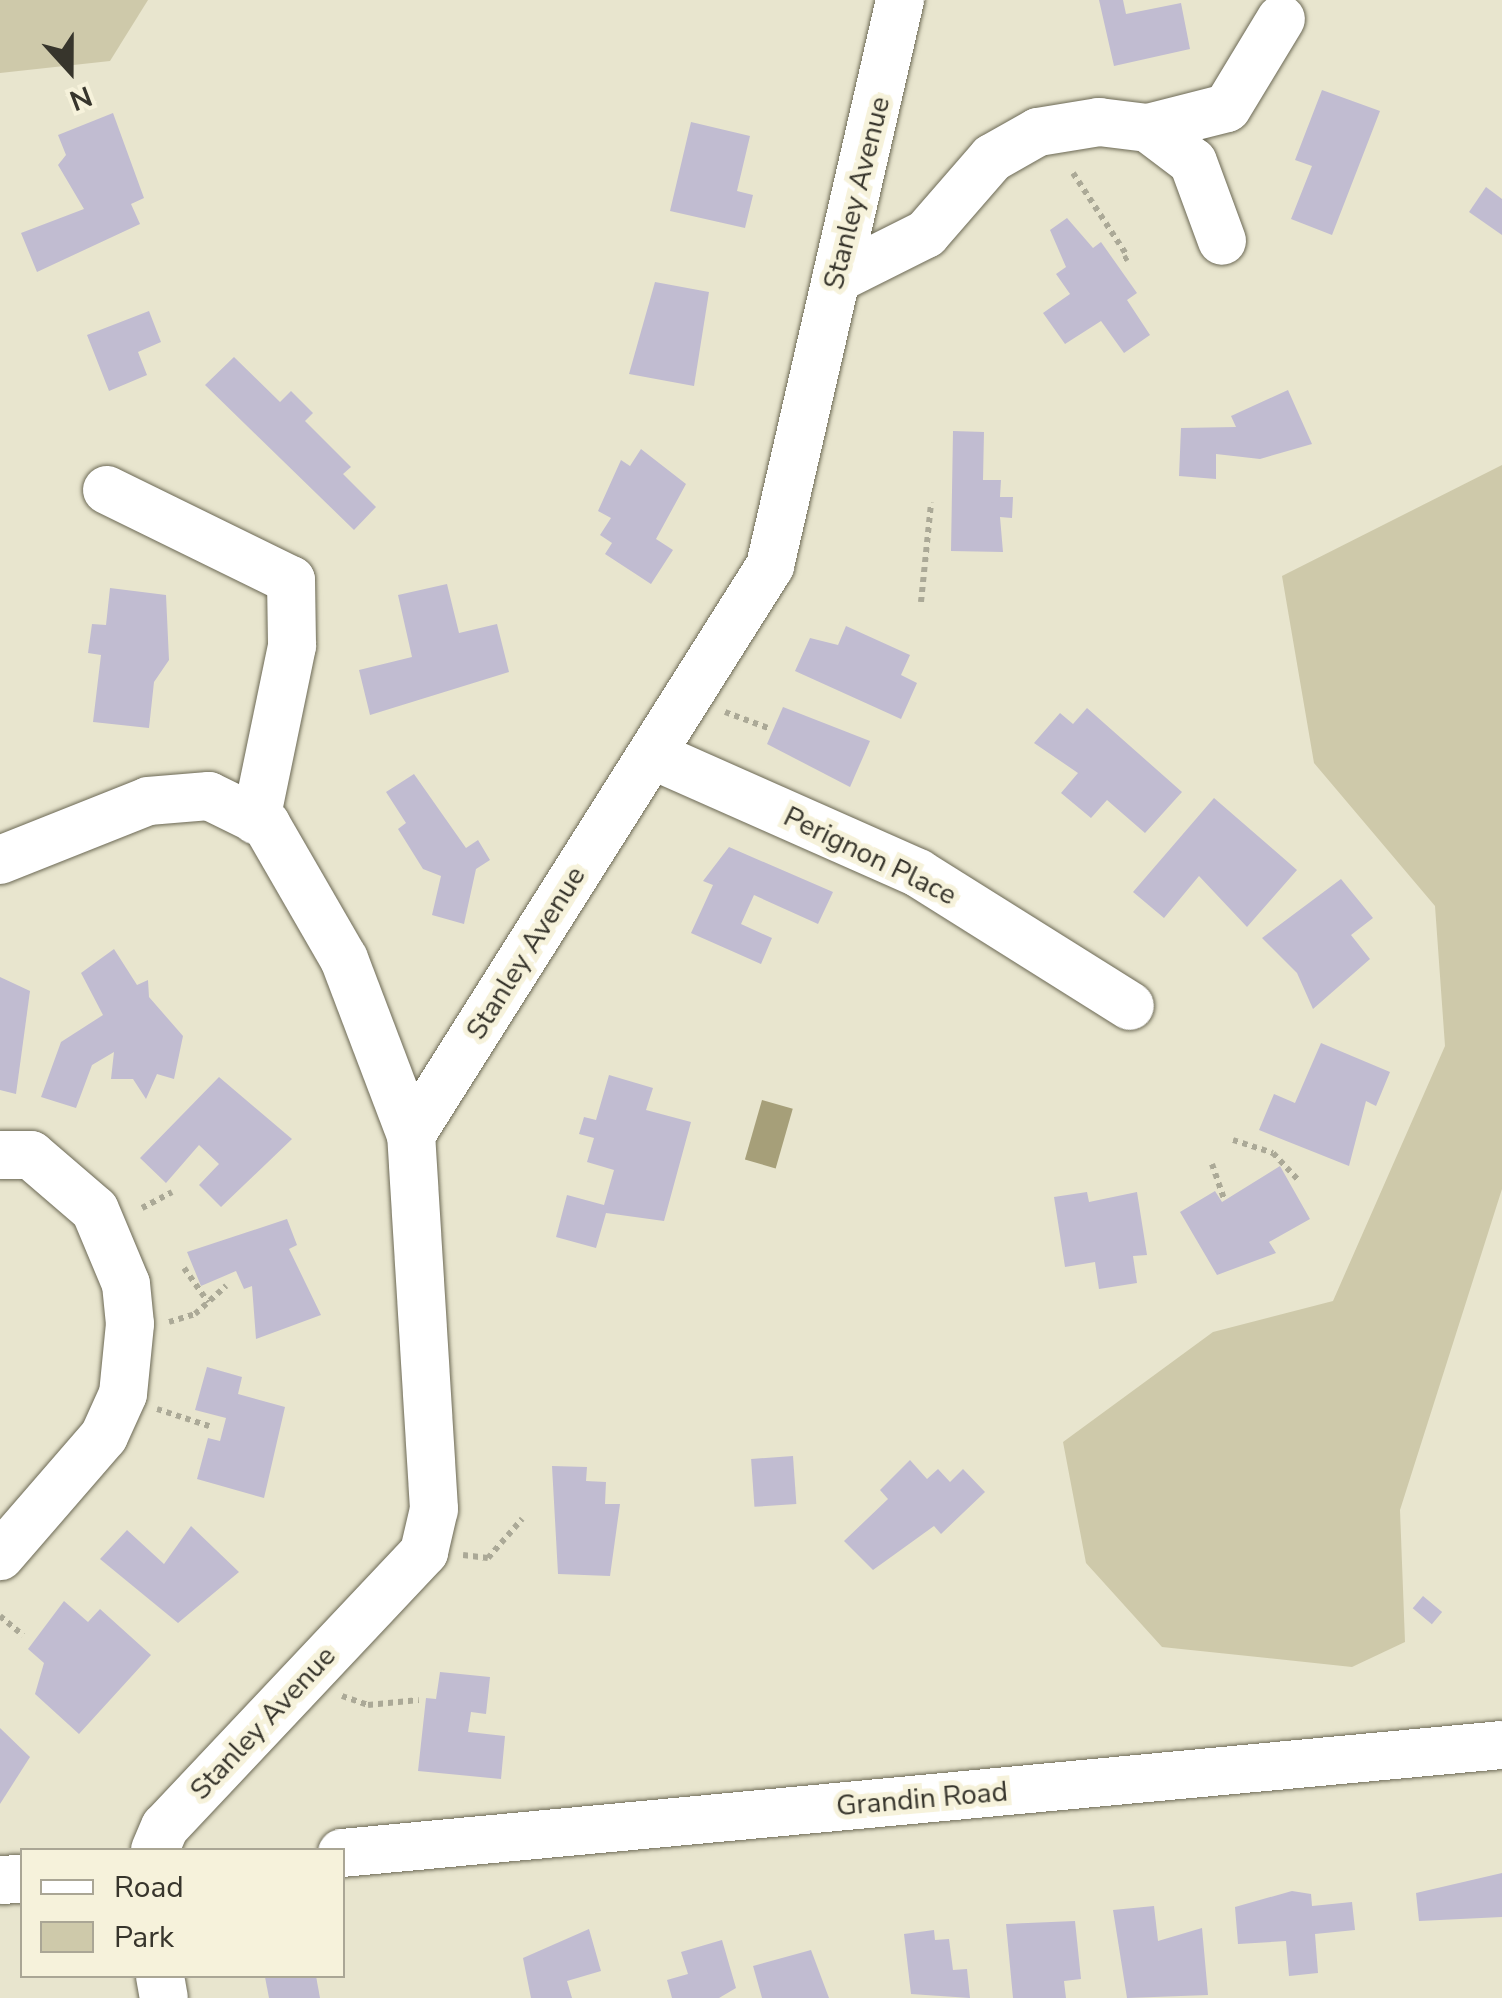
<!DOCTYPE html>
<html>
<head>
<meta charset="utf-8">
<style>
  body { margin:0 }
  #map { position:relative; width:1502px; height:1998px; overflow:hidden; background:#e8e5ce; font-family:"Nunito Sans",sans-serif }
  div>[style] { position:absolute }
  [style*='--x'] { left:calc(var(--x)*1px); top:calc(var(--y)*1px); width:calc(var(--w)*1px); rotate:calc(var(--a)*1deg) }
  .green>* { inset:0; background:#cec9aa }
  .water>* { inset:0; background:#a69f79; transform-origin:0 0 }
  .building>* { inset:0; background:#c1bcd1; transform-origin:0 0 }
  .path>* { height:6px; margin-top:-3px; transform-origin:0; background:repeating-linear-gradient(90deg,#aba997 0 5px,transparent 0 10px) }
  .roads { filter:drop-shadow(0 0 2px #6c6955) drop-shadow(0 0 2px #6c6955) }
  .minor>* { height:48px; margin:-24px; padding:0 24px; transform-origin:24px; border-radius:24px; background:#fff }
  span { translate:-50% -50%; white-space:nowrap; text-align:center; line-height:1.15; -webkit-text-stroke:10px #f6f2db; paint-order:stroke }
  .street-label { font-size:28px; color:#37352c }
  .legend { position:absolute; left:20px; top:1848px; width:325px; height:130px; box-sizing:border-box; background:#f6f2db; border:2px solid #aaa695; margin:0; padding:12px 18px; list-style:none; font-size:30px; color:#37352c }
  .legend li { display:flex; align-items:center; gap:20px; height:50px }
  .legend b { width:50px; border:2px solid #aaa695 }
  .north { position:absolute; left:20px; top:20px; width:100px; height:100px; -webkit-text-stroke:8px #f6f2db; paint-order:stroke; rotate:159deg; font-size:28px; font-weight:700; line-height:40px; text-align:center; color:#37352c }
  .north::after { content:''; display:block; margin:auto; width:35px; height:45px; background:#37352c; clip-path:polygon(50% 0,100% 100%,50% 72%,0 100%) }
</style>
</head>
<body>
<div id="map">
  <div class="green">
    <i style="clip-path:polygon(0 0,148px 0,110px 61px,0 73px)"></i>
    <i style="clip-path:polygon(1502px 465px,1502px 1189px,1400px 1510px,1405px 1642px,1352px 1667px,1162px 1647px,1086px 1563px,1063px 1442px,1213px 1332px,1333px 1301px,1445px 1046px,1435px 906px,1314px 763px,1282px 576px)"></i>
  </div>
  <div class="water">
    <i style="left:762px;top:1100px;width:32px;height:62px;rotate:16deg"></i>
  </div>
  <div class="building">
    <i style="clip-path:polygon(1099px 0,1123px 0,1126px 14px,1181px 3px,1190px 49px,1114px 66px)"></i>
    <i style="clip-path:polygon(1322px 90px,1380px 111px,1332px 235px,1291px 219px,1312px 166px,1295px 160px)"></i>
    <i style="clip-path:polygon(113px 113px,144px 198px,131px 204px,140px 224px,37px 272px,21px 233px,84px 209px,58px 165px,66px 155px,58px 135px)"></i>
    <i style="clip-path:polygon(691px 122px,750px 136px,737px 191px,753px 195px,745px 228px,670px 211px)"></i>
    <i style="clip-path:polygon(1486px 187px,1502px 199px,1502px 235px,1469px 212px)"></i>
    <i style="clip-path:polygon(1067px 218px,1093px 248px,1101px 242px,1137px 293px,1127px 300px,1150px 335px,1124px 353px,1101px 321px,1065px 344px,1043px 313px,1070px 294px,1056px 274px,1066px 267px,1050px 230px)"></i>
    <i style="clip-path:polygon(655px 282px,709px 292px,694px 386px,629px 374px)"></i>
    <i style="clip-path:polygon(149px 311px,161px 342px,138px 352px,147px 375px,109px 391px,87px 335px)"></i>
    <i style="clip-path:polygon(234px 357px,280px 402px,291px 391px,313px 413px,305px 421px,351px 467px,343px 474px,376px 507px,354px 530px,205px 385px)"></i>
    <i style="clip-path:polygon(1288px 390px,1312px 444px,1260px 459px,1216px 454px,1216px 479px,1179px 476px,1181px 428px,1236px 427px,1231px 416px)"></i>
    <i style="clip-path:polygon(953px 431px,984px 432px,983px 480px,1001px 480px,1000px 497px,1013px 497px,1012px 518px,1000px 517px,1003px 552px,951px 551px)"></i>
    <i style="clip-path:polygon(641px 449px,686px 484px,656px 539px,673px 550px,651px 584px,605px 554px,612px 543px,600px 535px,611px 518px,598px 511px,621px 460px,630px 466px)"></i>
    <i style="clip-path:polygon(447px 584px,459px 633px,497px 624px,509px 672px,370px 715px,359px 670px,412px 657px,398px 595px)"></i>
    <i style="clip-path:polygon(110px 588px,166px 595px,169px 660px,154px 682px,149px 728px,93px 722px,101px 655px,88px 653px,92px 624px,106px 625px)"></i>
    <i style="clip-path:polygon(846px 626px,910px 655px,901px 675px,917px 683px,901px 719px,795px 671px,810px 638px,838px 645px)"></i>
    <i style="clip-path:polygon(783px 707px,870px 741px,850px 787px,767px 744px)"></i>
    <i style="clip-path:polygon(1087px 708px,1182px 792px,1145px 833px,1107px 800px,1091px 818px,1061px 793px,1078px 773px,1034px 743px,1060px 713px,1073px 724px)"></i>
    <i style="clip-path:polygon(414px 774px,466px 848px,478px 840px,490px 860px,476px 869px,464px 924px,432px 915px,441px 876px,423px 869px,398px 829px,406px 823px,386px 792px)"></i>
    <i style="clip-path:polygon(1214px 798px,1297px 870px,1247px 927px,1199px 876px,1164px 918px,1133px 892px)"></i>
    <i style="clip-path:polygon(729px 847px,833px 892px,818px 924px,754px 895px,741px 924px,772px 938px,761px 964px,691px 933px,713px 885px,703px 881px)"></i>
    <i style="clip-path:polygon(1341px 879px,1373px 918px,1351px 935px,1370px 959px,1313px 1009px,1297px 973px,1262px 938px)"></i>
    <i style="clip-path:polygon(114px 949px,137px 985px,148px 980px,149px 997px,183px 1036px,174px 1079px,157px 1074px,146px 1099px,133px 1079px,111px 1079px,114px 1052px,92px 1065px,76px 1108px,41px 1097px,61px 1042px,103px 1015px,81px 973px)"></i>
    <i style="clip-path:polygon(0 977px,30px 991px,16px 1094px,0 1090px)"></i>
    <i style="clip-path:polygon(1321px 1043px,1390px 1072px,1376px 1106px,1366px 1101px,1349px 1166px,1259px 1130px,1274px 1094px,1295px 1103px)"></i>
    <i style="clip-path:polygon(609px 1075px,653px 1088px,646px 1110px,691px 1122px,664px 1221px,606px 1213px,596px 1248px,556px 1237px,567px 1195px,604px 1205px,614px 1170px,587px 1162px,594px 1138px,579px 1134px,584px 1117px,596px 1120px)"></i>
    <i style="clip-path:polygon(219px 1077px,292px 1139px,221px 1207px,199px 1185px,219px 1164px,199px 1145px,166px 1183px,140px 1158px)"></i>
    <i style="clip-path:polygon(1280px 1166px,1310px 1219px,1269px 1242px,1276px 1253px,1217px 1275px,1180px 1212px,1215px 1191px,1222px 1202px)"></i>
    <i style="clip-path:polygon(1087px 1192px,1089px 1202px,1137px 1192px,1147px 1255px,1133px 1256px,1137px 1283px,1099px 1289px,1095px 1262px,1065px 1267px,1054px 1197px)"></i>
    <i style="clip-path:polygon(287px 1219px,297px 1245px,289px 1249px,321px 1315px,256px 1339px,252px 1286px,244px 1289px,236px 1271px,201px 1286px,187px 1252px)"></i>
    <i style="clip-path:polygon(207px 1367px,242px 1377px,238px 1394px,285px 1407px,264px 1498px,197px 1479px,208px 1438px,220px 1441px,226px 1418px,195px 1410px)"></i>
    <i style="left:793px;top:1456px;width:48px;height:42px;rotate:86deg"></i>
    <i style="clip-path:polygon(910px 1460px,927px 1479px,938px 1469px,950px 1482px,963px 1469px,985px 1492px,941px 1534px,934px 1526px,873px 1570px,844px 1541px,888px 1499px,880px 1490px)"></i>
    <i style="clip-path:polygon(552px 1466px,587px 1467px,586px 1481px,606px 1482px,605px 1504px,620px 1504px,610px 1576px,558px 1574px)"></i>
    <i style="clip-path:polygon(191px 1526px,239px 1572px,178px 1623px,100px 1559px,127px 1530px,164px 1564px)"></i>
    <i style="left:1423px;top:1596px;width:25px;height:16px;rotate:40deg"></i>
    <i style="clip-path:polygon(64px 1601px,88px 1622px,100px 1609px,151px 1655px,79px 1734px,35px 1694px,44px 1663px,28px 1649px)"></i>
    <i style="clip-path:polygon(440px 1672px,490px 1677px,486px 1714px,471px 1712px,468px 1732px,505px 1736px,501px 1779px,418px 1771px,426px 1698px,436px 1699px)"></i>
    <i style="clip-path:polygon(0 1728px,30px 1757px,0 1804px)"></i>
    <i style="clip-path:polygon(1502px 1873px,1502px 1917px,1419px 1921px,1416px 1893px)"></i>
    <i style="clip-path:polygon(1292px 1891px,1311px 1894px,1312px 1906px,1352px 1902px,1355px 1930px,1315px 1934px,1318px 1973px,1289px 1976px,1286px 1941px,1238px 1944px,1235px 1907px)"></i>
    <i style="clip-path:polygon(1154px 1906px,1158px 1941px,1202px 1928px,1208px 1995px,1127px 1998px,1113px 1910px)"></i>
    <i style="clip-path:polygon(1075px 1921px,1081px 1979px,1064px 1981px,1066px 1998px,1013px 1998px,1006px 1924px)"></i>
    <i style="clip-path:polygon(589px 1929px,601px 1971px,567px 1981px,572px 1998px,531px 1998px,523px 1958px)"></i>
    <i style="clip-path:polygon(934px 1930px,935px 1940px,949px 1939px,953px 1970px,967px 1969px,970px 1998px,911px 1994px,904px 1934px)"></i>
    <i style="clip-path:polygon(722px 1940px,736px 1988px,719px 1998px,672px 1998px,667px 1980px,688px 1974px,681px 1952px)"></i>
    <i style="clip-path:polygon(811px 1950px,829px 1998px,762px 1998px,753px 1966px)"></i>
    <i style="clip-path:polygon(273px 1976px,316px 1976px,320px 1998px,269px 1998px,265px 1977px)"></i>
  </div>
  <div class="path">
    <i style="--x:1073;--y:173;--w:100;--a:56.8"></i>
    <i style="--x:1128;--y:257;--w:8;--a:150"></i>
    <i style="--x:921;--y:602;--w:100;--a:-84.2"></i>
    <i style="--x:725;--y:712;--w:49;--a:20.3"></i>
    <i style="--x:1233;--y:1140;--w:42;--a:18"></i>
    <i style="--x:1273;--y:1153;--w:37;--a:47"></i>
    <i style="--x:1212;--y:1164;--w:37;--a:71"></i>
    <i style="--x:142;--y:1208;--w:34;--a:-28"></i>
    <i style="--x:184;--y:1268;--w:42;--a:54.8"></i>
    <i style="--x:169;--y:1322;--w:27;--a:-17"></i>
    <i style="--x:195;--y:1314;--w:42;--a:-42.1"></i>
    <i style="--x:157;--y:1409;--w:55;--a:18.1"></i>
    <i style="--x:463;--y:1555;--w:25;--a:7"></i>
    <i style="--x:488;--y:1558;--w:52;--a:-48.9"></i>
    <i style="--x:0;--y:1616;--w:30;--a:40"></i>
    <i style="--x:342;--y:1696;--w:28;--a:19"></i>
    <i style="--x:368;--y:1705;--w:51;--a:-5.6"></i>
  </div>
  <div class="roads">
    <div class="minor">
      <i style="--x:1148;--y:128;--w:81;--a:-14.2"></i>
      <i style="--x:1227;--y:108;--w:104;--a:-58.8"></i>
      <i style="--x:836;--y:279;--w:101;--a:-26.6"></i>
      <i style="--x:926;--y:234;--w:101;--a:-49"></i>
      <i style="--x:992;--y:158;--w:53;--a:-29.5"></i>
      <i style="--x:1038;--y:132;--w:62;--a:-9.3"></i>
      <i style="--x:1099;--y:122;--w:49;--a:7"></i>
      <i style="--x:1148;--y:128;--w:56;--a:37.1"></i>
      <i style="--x:1193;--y:162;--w:84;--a:69.8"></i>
      <i style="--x:107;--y:490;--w:205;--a:26.1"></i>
      <i style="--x:291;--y:580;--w:66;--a:89.1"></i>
      <i style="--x:292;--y:646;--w:178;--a:101.7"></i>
      <i style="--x:652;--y:755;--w:291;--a:23.9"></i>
      <i style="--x:918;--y:873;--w:250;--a:32.1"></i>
      <i style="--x:0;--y:860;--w:159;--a:-21.7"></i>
      <i style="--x:148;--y:801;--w:61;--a:-4.7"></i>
      <i style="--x:209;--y:796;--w:64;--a:26.2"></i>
      <i style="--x:266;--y:824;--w:156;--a:60"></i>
      <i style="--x:344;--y:959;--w:188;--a:69.2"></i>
      <i style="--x:0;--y:1155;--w:31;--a:0"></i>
      <i style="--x:31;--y:1155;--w:84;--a:40.7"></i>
      <i style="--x:95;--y:1210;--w:80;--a:67.3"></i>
      <i style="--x:126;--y:1284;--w:40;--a:84.3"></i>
      <i style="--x:130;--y:1324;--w:70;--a:95.7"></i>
      <i style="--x:123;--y:1394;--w:46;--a:114.3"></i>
      <i style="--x:104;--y:1436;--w:159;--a:130.9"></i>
      <i style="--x:155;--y:1850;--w:25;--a:-67"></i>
      <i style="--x:165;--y:1827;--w:378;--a:-46.7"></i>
      <i style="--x:424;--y:1552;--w:44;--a:-76.9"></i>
      <i style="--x:434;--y:1509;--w:375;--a:-93.5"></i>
      <i style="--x:411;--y:1135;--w:673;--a:-57.75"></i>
      <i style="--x:770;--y:566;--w:581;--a:-77.06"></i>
      <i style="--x:342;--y:1853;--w:1165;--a:-5.32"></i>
      <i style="--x:0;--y:1880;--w:22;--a:-3"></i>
      <i style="--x:160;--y:1976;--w:22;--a:80"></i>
    </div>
  </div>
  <div class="street-label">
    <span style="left:857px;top:193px;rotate:-76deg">Stanley Avenue</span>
    <span style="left:870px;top:856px;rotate:26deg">Perignon Place</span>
    <span style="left:526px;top:953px;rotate:-58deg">Stanley Avenue</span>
    <span style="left:263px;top:1723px;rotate:-47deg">Stanley Avenue</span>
    <span style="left:922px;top:1799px;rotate:-5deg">Grandin Road</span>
  </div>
  <ul class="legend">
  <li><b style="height:12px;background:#fff"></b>Road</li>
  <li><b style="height:28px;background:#cec9aa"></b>Park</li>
  </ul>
  <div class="north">N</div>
</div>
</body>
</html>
